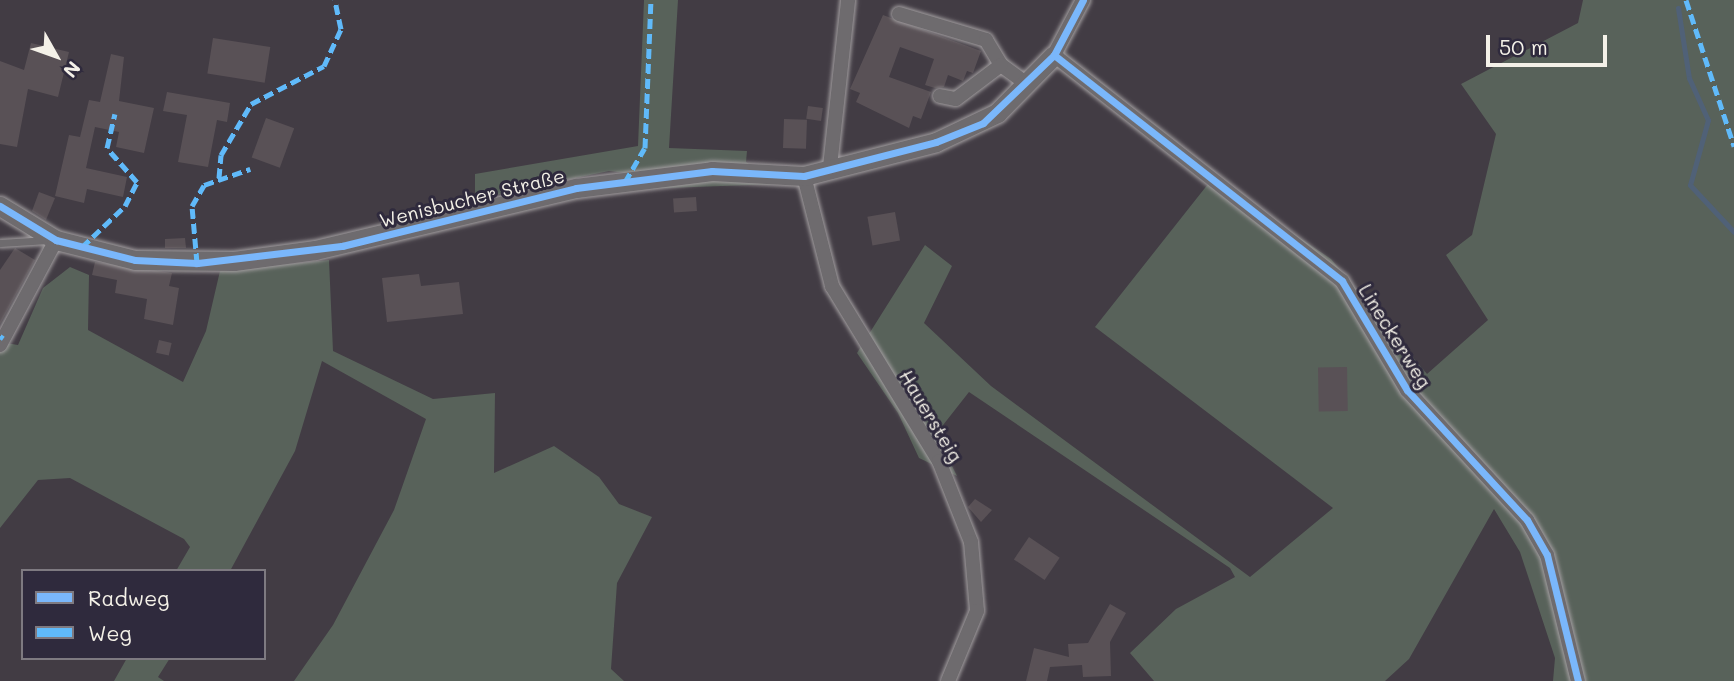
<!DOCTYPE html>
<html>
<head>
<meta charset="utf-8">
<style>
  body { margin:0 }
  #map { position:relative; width:1734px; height:681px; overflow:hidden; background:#423c44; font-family:Mali,sans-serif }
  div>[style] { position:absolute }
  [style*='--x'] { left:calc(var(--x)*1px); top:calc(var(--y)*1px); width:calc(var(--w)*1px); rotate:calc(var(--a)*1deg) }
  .green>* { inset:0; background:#58625a }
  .stream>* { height:5px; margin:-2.5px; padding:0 2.5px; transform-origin:2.5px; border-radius:2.5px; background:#506177 }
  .building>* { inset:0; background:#595156; transform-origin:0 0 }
  .roads { filter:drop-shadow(0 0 2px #a29ea0) drop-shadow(0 0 2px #a29ea0) }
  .lane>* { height:7px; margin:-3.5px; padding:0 3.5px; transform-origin:3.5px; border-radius:3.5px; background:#6e6b6e }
  .street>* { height:14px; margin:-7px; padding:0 7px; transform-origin:7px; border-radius:7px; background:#6e6b6e }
  .secondary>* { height:19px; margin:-9.5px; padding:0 9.5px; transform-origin:9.5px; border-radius:9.5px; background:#6e6b6e }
  .quiet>* { height:5px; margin-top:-2.5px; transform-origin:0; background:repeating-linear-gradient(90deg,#60bafa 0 10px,transparent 0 15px) }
  .cycleway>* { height:7px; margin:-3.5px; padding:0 3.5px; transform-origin:3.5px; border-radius:3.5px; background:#7ab7fb }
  span { translate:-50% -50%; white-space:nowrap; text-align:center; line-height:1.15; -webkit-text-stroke:6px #2f2a3d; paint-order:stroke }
  .street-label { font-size:19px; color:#f4f1e8 }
  .legend { position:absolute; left:21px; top:569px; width:245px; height:91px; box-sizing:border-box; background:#2f2a3d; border:2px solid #7e7a81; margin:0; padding:9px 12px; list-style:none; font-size:21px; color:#f4f1e8 }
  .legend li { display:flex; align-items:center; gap:14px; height:35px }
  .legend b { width:35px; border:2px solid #7e7a81 }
  .north { position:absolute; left:21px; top:21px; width:70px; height:70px; -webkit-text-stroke:5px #2f2a3d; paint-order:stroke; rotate:130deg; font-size:19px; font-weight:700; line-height:28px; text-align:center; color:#f4f1e8 }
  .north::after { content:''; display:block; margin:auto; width:24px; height:32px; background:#f4f1e8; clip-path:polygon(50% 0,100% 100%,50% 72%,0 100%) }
  .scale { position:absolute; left:1486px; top:35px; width:121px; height:32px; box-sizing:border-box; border:4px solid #f4f1e8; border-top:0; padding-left:9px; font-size:21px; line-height:24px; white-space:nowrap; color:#f4f1e8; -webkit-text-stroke:5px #2f2a3d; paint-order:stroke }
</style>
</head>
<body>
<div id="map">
  <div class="green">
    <i style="clip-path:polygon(644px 0,678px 0,669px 148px,747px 151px,746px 162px,779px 184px,638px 189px,635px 174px,609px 171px,486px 197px,486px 191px,475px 193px,475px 174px,638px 146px)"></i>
    <i style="clip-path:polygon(1583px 0,1734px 0,1734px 681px,1553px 681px,1555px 658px,1520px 552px,1494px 509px,1409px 659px,1385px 681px,1154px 681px,1130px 653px,1176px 609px,1235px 577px,1230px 568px,969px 392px,936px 434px,957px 476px,919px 458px,898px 413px,857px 353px,925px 245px,952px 266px,924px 323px,991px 386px,1250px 577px,1333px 508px,1095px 327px,1212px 179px,1331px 259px,1427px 374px,1488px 320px,1446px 255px,1472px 235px,1496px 134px,1461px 84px,1578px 23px)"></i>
    <i style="clip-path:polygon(329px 260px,333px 351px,433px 399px,495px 393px,494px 473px,554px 446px,599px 477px,619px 504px,652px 517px,617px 583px,611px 669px,624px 681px,294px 681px,333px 625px,394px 510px,426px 419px,322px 361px,295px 451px,230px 571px,176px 571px,190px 547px,184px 539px,70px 478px,38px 480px,0 528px,0 342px,18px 345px,43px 288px,70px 267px,89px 275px,88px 330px,183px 382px,206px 331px,220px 271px)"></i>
    <i style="clip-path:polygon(127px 658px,170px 658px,158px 677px,164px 681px,114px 681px)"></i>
  </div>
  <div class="stream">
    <i style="--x:1678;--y:8;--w:71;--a:81.1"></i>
    <i style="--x:1689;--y:78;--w:46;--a:65.7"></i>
    <i style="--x:1708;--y:120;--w:67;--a:105.5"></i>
    <i style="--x:1690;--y:185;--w:64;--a:46.9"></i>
  </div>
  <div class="building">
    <i style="clip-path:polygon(883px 15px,981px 51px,973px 73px,967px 71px,963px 81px,948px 75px,944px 87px,935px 88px,925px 85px,934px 59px,900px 47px,889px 77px,931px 92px,921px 119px,913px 116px,909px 128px,856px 102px,860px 93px,850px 89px)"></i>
    <i style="left:213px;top:38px;width:58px;height:36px;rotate:9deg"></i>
    <i style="clip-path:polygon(31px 43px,69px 52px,58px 97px,28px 89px,17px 147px,0 144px,0 61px,24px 70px)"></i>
    <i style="clip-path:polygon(111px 54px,124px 57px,119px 101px,154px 108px,144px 153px,116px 147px,119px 132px,95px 127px,86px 168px,127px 177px,123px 197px,87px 189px,84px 203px,55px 196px,69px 135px,80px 137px,89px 100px,100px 102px)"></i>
    <i style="clip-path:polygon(167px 92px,230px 103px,227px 122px,217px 120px,208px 167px,178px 162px,187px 115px,163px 111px)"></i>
    <i style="left:808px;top:106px;width:15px;height:13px;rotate:8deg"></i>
    <i style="left:266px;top:118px;width:30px;height:42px;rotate:20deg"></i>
    <i style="left:784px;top:119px;width:23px;height:29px;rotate:2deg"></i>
    <i style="clip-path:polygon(39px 192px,55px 198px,46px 220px,32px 211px)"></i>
    <i style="left:696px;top:197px;width:14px;height:23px;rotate:86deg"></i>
    <i style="left:895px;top:212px;width:29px;height:28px;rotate:80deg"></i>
    <i style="clip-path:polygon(185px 238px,186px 248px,165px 248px,165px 239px)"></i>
    <i style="clip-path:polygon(15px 248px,35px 260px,0 324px,0 270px)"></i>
    <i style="clip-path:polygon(95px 262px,172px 273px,169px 286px,179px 288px,173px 325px,144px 319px,147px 299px,115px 293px,117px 280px,92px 275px)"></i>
    <i style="clip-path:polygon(419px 274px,421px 286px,459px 282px,463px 314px,387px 322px,382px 278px)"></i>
    <i style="left:159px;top:340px;width:13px;height:13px;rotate:13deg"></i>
    <i style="left:1347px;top:367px;width:44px;height:29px;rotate:89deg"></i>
    <i style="clip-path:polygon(975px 499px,992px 510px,981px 522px,968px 507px)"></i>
    <i style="left:1029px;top:537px;width:37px;height:27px;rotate:34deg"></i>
    <i style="clip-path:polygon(1110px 604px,1126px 613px,1110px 642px,1111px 676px,1083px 677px,1082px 665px,1050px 667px,1047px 681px,1026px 681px,1034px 648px,1069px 657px,1068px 644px,1088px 643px)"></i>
  </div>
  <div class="roads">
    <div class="lane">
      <i style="--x:0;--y:243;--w:48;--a:-3.6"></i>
    </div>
    <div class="street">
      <i style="--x:1083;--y:0;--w:62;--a:117.8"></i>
      <i style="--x:1054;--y:55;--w:366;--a:38.1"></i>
      <i style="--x:1342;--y:281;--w:127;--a:59.2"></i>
      <i style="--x:1407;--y:390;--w:177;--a:47.3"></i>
      <i style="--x:1527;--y:520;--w:40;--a:60.3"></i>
      <i style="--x:1547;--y:555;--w:130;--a:76.2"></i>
      <i style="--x:899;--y:14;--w:91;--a:16.6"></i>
      <i style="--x:986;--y:40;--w:29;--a:59"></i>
      <i style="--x:1001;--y:65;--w:32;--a:36"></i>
      <i style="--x:940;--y:96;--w:16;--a:11"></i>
      <i style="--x:956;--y:99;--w:56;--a:-37.1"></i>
      <i style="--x:830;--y:167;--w:168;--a:-83.8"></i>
      <i style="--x:804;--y:176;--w:114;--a:75.7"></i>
      <i style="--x:832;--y:286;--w:205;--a:58.6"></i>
      <i style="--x:939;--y:461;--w:87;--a:68.4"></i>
      <i style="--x:971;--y:542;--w:69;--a:85"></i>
      <i style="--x:977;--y:611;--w:76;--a:112.5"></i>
      <i style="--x:0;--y:345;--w:119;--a:-61.9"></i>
    </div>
    <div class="secondary">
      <i style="--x:0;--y:206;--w:66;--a:31.3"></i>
      <i style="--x:56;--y:240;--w:81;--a:14.2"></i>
      <i style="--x:135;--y:260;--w:99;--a:0.6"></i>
      <i style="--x:234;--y:261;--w:82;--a:-7.7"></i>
      <i style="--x:315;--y:250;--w:268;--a:-13.4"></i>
      <i style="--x:576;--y:188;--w:137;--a:-7.1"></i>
      <i style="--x:712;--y:171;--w:92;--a:3.1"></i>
      <i style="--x:804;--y:176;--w:136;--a:-14.4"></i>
      <i style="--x:936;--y:142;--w:68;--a:-25.4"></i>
      <i style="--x:997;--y:113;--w:81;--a:-45.5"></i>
    </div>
  </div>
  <div class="quiet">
    <i style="--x:1686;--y:0;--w:154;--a:71.8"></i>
    <i style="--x:219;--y:178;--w:23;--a:-85"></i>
    <i style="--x:221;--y:155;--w:59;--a:-59.5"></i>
    <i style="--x:251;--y:104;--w:82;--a:-27.5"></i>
    <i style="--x:324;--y:66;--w:41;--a:-65.3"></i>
    <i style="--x:341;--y:29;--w:30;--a:-102"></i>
    <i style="--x:625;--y:182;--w:39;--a:-60"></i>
    <i style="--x:645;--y:148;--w:148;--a:-87.7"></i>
    <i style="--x:82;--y:247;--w:59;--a:-43.6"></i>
    <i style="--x:125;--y:206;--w:27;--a:-63"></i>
    <i style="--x:137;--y:182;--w:45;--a:-131.4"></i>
    <i style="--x:107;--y:148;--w:35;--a:-77"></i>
    <i style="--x:197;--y:263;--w:57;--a:-95"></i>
    <i style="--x:192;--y:206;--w:24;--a:-60"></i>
    <i style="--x:204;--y:185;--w:49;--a:-19.2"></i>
    <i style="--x:0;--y:336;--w:4;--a:34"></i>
  </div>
  <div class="cycleway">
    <i style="--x:1054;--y:55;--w:366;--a:38.1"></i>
    <i style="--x:1342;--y:281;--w:127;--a:59.2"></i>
    <i style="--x:1407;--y:390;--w:177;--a:47.3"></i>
    <i style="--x:1527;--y:520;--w:40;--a:60.3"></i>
    <i style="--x:1547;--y:555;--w:130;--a:76.2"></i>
    <i style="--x:0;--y:206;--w:66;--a:31.3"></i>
    <i style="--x:56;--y:240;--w:81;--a:14.2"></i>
    <i style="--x:135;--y:260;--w:62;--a:2.8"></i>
    <i style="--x:197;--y:263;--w:146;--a:-6.7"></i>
    <i style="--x:342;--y:246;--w:241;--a:-13.9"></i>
    <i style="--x:576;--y:188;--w:137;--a:-7.1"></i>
    <i style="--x:712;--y:171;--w:92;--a:3.1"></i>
    <i style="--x:804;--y:176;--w:136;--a:-14.4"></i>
    <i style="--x:936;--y:142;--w:51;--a:-22"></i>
    <i style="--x:983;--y:123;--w:98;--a:-43.8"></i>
    <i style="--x:1054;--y:55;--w:62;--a:-62.2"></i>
  </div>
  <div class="street-label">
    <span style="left:472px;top:198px;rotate:-14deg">Wenisbucher Straße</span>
    <span style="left:1395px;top:336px;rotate:58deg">Lineckerweg</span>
    <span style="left:931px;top:416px;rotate:59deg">Hauersteig</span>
  </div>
  <ul class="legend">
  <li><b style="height:9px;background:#7ab7fb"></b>Radweg</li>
  <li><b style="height:9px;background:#60bafa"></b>Weg</li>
  </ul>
  <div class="north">N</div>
  <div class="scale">50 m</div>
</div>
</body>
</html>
